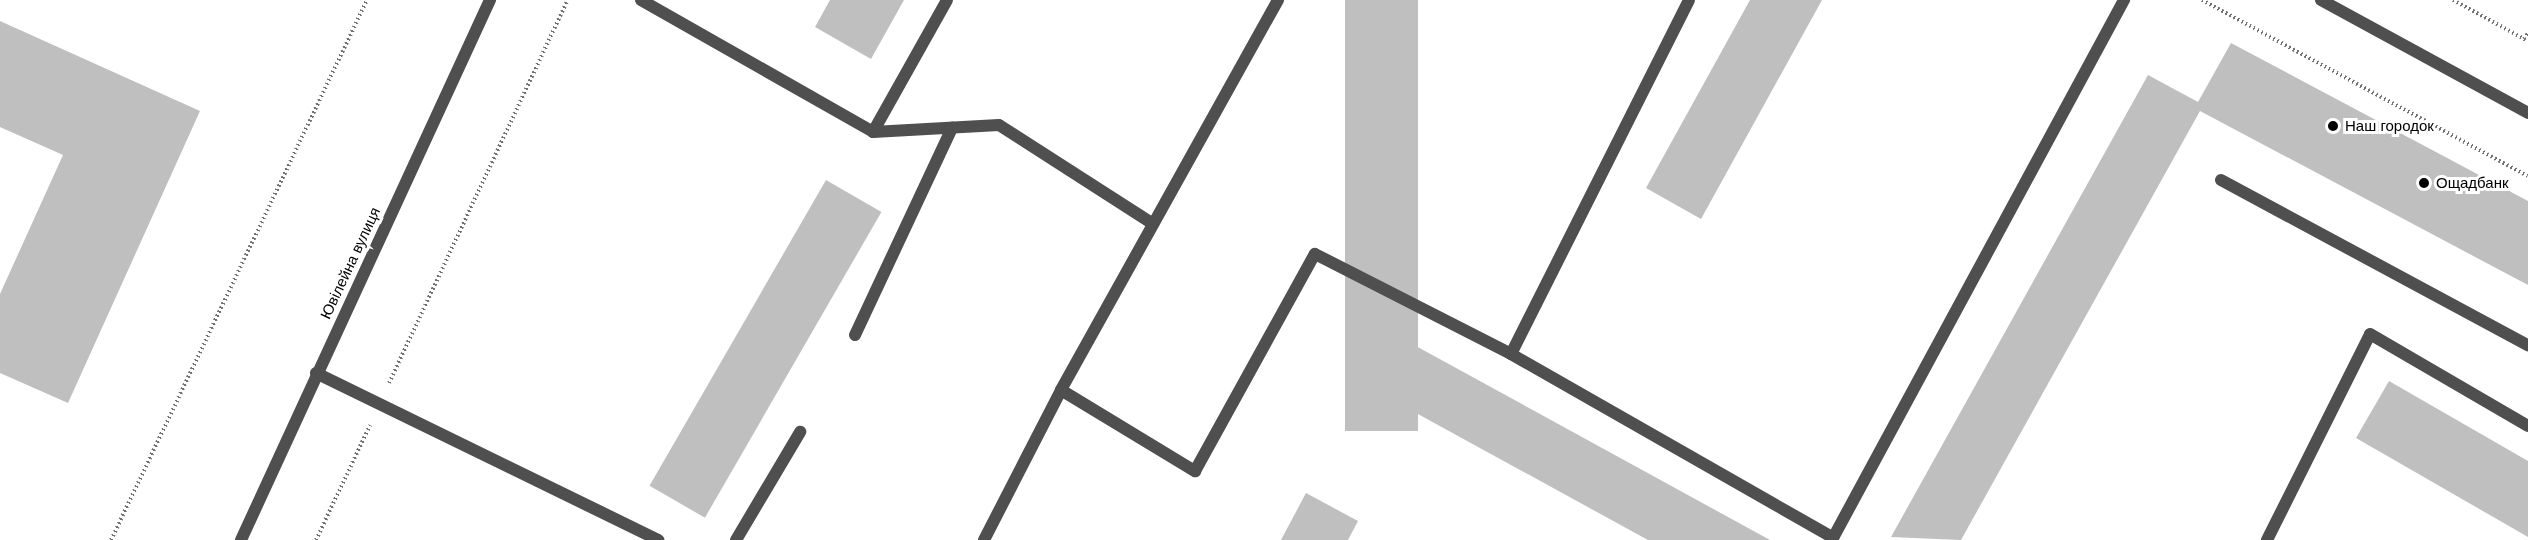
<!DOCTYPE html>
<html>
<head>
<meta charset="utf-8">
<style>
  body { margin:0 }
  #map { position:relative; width:2528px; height:540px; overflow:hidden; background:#fff; font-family:Helvetica,sans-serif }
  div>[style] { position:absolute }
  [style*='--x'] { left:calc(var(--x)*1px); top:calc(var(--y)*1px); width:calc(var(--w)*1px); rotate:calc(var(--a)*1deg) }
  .building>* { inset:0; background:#bfbfbf; transform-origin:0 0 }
  .path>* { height:4px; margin-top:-2px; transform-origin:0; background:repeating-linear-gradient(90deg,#717171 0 1.5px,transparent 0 4.5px) }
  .service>* { height:12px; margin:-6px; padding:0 6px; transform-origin:6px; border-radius:6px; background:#4f4f4f }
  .tertiary>* { height:12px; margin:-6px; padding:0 6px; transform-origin:6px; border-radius:6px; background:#4f4f4f }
  .dots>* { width:16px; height:16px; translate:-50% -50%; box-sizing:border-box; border:3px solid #fff; border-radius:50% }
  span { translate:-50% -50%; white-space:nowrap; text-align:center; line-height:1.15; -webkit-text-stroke:6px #fff; paint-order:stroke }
  .poi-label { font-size:15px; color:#000 }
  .left { translate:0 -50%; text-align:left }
  .street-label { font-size:15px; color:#000 }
</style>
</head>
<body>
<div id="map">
  <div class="building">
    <i style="clip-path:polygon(830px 0,904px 0,871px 59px,815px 27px)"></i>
    <i style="left:1345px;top:0;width:73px;height:431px"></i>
    <i style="clip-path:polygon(1750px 0,1822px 0,1701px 219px,1646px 188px)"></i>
    <i style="clip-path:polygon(0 21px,200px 111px,68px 403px,0 373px,0 294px,63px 155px,0 127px)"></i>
    <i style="clip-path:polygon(2231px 43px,2528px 201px,2528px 285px,2200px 111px,1961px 540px,1891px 537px,2148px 75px,2198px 102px)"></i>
    <i style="left:826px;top:180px;width:64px;height:353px;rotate:30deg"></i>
    <i style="clip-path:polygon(1414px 345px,1770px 540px,1648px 540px,1385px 396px)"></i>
    <i style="clip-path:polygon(2389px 381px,2528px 461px,2528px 537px,2356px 438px)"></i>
    <i style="clip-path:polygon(1306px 493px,1358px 521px,1348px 540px,1281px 540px)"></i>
  </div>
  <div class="path">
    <i style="--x:2202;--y:0;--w:370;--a:28.4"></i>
    <i style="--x:2453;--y:0;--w:85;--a:28.7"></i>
    <i style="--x:2524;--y:39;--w:7;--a:-56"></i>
    <i style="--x:389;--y:383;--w:423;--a:-65"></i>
    <i style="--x:111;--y:540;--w:598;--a:-64.64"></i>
    <i style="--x:316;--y:540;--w:127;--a:-64.8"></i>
  </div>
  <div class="service">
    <i style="--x:641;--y:0;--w:267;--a:29.6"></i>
    <i style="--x:873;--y:132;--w:151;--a:-60.7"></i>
    <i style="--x:1278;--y:0;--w:446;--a:119.1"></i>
    <i style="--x:1061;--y:390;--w:157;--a:31.2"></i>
    <i style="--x:1195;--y:471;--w:248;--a:-61.1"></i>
    <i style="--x:1315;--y:254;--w:220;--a:27"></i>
    <i style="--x:1511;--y:354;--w:396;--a:-63.3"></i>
    <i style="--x:873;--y:132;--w:126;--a:-3.2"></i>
    <i style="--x:999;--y:125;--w:183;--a:32.7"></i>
    <i style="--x:2221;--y:180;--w:349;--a:28.3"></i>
    <i style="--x:855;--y:335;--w:229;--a:-64.9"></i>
    <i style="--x:1511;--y:354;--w:371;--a:29.7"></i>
    <i style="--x:1833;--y:538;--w:612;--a:-61.59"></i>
    <i style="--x:316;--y:373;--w:381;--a:26"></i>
    <i style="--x:736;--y:540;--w:126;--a:-59.3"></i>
    <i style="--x:984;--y:540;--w:169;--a:-62.8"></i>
    <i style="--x:2267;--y:540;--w:230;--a:-63.4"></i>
    <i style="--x:2370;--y:334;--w:183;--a:30.2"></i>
  </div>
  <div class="tertiary">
    <i style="--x:2321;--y:0;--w:236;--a:28.6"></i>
    <i style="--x:241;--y:540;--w:595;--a:-65.25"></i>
  </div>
  <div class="dots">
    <i style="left:2333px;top:126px;background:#000"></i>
    <i style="left:2424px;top:183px;background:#000"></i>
  </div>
  <div class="poi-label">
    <span class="left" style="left:2345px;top:126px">Наш городок</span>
    <span class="left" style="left:2436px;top:183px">Ощадбанк</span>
  </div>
  <div class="street-label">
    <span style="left:350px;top:263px;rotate:-65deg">Ювілейна вулиця</span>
  </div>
</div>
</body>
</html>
